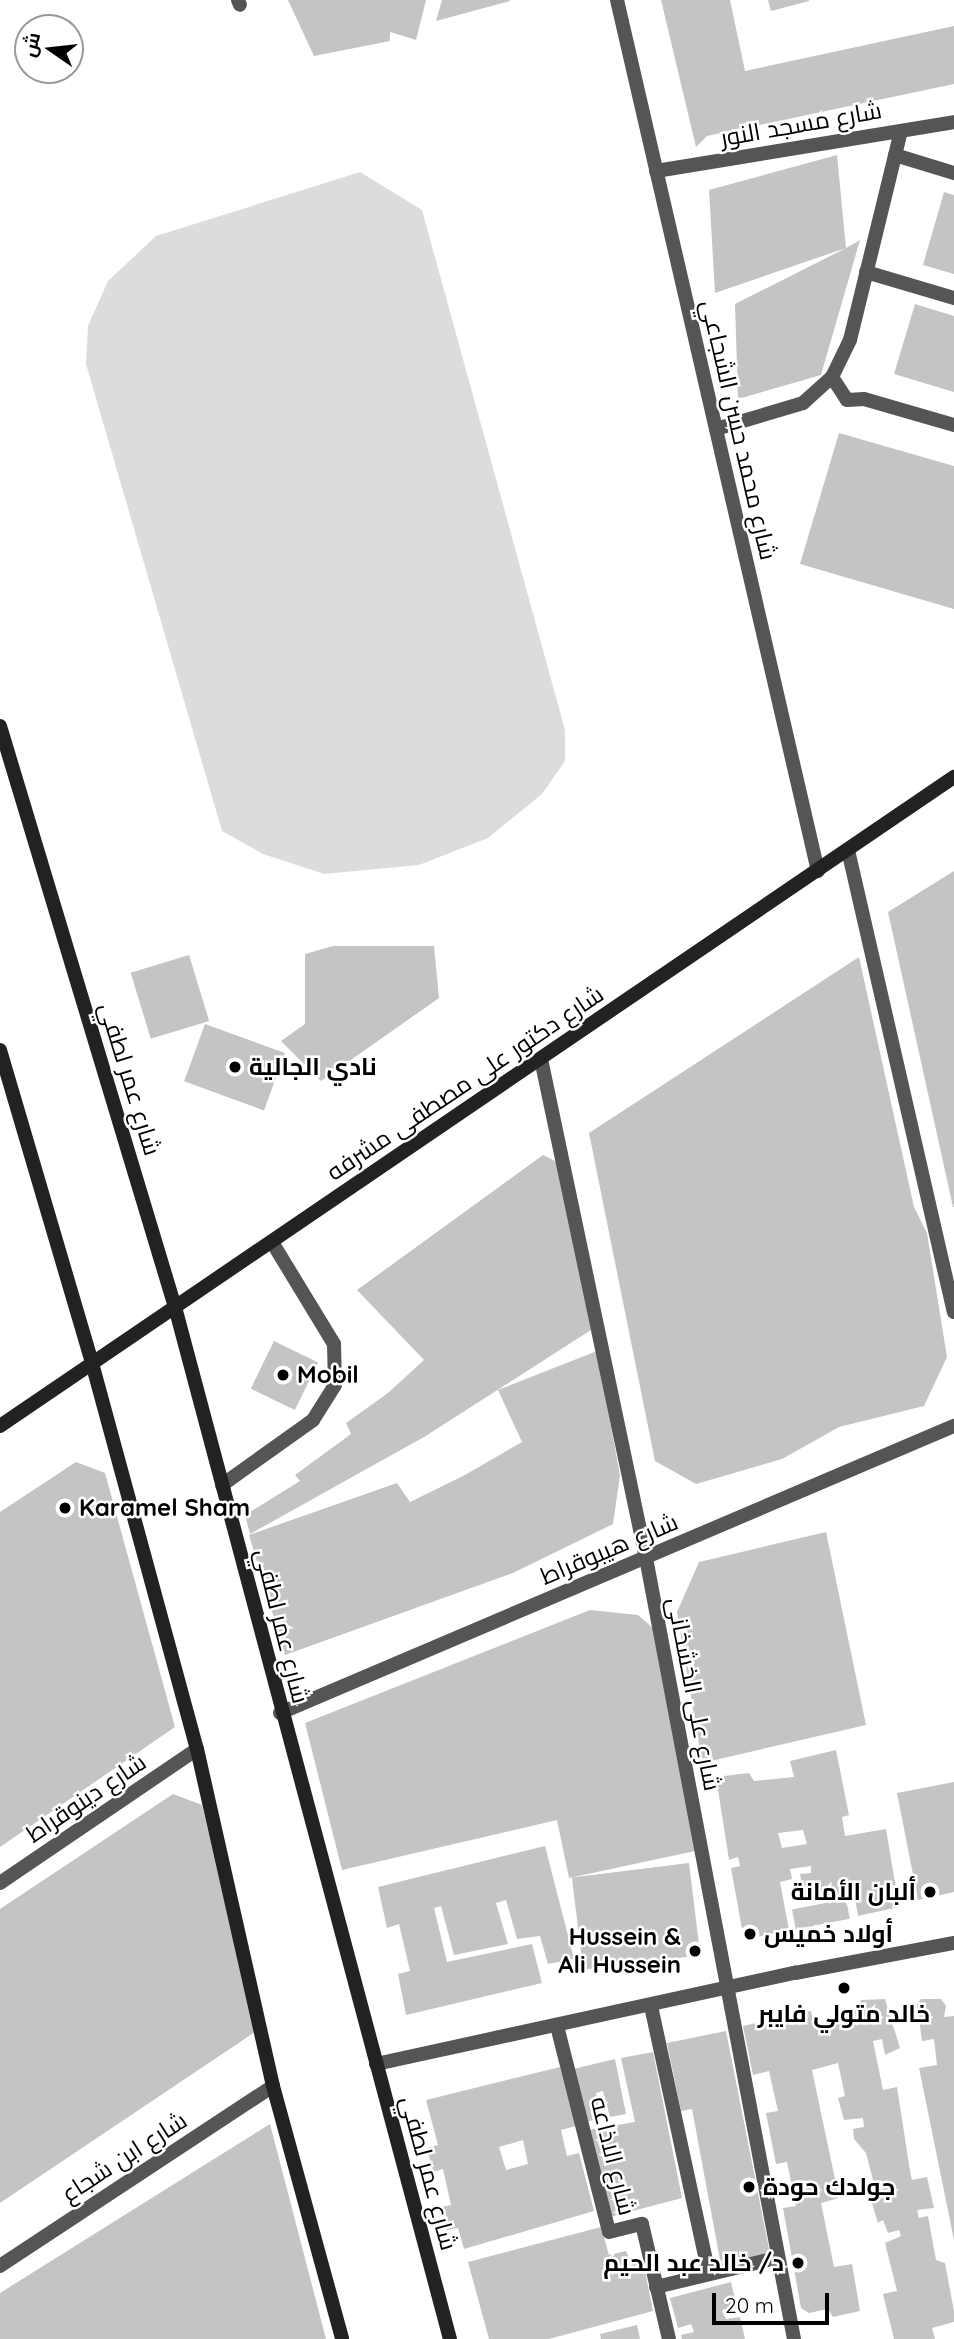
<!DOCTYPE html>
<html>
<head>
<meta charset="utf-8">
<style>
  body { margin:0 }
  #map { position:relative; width:954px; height:2339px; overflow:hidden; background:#fff; font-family:Quicksand,Cairo,sans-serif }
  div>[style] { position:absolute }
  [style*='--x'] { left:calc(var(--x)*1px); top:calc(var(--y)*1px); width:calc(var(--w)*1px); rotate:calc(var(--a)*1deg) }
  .green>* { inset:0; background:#dcdcdc }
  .building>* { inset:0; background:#c4c4c4; transform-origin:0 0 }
  .service>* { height:14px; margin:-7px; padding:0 7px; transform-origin:7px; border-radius:7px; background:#555 }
  .minor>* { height:14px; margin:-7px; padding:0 7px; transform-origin:7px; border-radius:7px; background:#555 }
  .tertiary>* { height:14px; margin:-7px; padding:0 7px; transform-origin:7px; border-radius:7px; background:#555 }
  .secondary>* { height:14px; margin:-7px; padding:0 7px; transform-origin:7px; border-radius:7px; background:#222 }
  .dots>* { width:19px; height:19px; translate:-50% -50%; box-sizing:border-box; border:4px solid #fff; border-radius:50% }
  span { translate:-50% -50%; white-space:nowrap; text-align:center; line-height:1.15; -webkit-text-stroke:5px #fff; paint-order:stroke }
  .street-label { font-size:24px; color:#000 }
  .poi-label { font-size:24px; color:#000; font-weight:700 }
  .left { translate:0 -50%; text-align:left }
  .right { translate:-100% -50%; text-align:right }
  .north { position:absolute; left:14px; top:14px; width:70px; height:70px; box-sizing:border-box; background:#fff; border:2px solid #999; border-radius:50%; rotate:284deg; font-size:19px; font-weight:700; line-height:28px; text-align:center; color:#000 }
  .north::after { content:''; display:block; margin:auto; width:24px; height:32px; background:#000; clip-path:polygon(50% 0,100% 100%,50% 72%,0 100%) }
  .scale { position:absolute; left:712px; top:2293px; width:117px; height:32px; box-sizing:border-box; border:4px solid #000; border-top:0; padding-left:9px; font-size:21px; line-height:24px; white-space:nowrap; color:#000; -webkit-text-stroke:5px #fff; paint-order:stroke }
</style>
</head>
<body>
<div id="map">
  <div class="green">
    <i style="clip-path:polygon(360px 172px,422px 210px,565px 730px,565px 761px,542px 794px,488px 838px,419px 865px,324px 874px,263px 854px,222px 831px,86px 364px,88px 326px,108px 281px,156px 236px)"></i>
  </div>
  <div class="building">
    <i style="clip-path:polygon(288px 0,426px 0,416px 40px,390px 32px,390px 41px,314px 56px)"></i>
    <i style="clip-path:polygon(442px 0,510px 0,510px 1px,436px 21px)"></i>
    <i style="clip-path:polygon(661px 0,730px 0,745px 71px,954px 26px,954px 84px,707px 136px,696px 147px)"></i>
    <i style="clip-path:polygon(768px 0,809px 0,809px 1px,771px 11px)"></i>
    <i style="clip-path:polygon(837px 155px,846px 248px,860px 240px,821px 375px,738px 399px,735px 304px,846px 248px,715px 293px,709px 190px)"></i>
    <i style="clip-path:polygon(944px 192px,954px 195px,954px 274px,923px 265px)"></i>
    <i style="clip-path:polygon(915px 304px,954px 316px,954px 392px,894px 374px)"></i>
    <i style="clip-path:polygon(839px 433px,954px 466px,954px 609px,800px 564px)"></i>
    <i style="clip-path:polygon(954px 871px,954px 1207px,953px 1207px,888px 912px)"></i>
    <i style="clip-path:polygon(333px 946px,434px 946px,439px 998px,321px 1081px,281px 1041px,305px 1024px,305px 954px)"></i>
    <i style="left:189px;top:955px;width:69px;height:61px;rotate:73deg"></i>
    <i style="clip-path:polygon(859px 957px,914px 1207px,927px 1233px,947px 1357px,924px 1406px,839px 1427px,782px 1459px,696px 1484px,655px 1461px,589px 1133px)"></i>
    <i style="left:205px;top:1024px;width:85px;height:61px;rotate:20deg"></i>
    <i style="clip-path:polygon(543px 1155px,557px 1162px,591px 1330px,424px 1437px,250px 1534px,245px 1515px,300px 1481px,295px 1475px,351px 1434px,346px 1423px,388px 1393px,424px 1360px,357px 1290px)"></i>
    <i style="left:274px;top:1341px;width:49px;height:53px;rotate:26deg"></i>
    <i style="clip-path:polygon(597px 1351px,620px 1475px,613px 1524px,513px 1573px,285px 1655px,249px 1535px,397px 1483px,410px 1502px,463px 1476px,522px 1442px,498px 1390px)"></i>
    <i style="clip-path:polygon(76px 1462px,105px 1473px,175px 1727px,0 1847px,0 1512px)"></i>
    <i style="clip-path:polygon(826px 1532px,866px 1725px,702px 1763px,677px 1612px,699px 1562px)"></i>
    <i style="clip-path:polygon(590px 1610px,638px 1615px,653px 1628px,695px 1851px,569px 1878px,557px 1820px,342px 1870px,305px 1723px)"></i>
    <i style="clip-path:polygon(evenodd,836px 1750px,849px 1815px,842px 1817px,845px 1836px,886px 1829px,899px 1907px,858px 1916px,854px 1892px,805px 1900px,800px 1874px,811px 1873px,811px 1866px,790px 1869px,792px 1879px,780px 1882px,789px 1930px,744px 1940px,731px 1868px,740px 1866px,738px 1857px,729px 1860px,716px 1777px,749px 1773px,754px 1781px,794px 1777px,790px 1761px,836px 1750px,803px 1830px,807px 1844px,782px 1848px,778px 1833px,803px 1830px)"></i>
    <i style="clip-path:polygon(954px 1782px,954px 1892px,918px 1900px,897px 1793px)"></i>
    <i style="clip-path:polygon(173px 1794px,202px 1805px,255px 2032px,0 2203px,0 1909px)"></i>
    <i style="clip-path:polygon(545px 1846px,574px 1959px,548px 1964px,540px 1936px,517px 1939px,506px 1900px,496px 1903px,508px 1944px,454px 1955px,441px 1906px,434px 1908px,447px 1962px,532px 1944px,542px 1983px,406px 2015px,398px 1974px,410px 1971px,399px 1924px,387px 1928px,378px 1887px)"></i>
    <i style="left:689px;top:1863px;width:93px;height:118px;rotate:83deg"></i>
    <i style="left:846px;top:1899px;width:20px;height:55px;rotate:79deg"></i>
    <i style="clip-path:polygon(885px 1999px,900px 2048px,885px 2055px,882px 2039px,873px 2041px,883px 2090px,897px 2087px,910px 2171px,893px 2175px,910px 2171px,912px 2180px,927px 2177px,934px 2208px,917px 2210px,919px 2218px,928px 2216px,936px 2260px,945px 2263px,954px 2311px,954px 2322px,932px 2328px,935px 2339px,894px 2339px,883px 2294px,897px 2291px,885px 2243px,901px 2236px,899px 2230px,888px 2233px,883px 2220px,878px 2223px,868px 2190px,875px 2188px,866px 2153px,854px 2139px,853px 2129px,864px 2127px,863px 2118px,844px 2120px,838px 2098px,845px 2096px,838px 2063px,812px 2070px,839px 2198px,821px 2203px,834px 2267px,852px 2264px,860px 2311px,833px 2317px,828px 2309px,809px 2313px,801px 2308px,783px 2208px,796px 2206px,787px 2162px,776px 2164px,766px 2113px,778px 2111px,769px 2071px,753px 2075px,743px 2026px,811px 2011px,814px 2026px,854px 2014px,861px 2000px)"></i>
    <i style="clip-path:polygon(921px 1999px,941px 1999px,946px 2006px,944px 2017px,954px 2016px,954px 2240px,919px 2068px,937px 2065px,934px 2039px,922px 2041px,917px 2004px)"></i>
    <i style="clip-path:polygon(726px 2031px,770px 2254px,721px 2265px,692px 2109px,681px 2111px,667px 2043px)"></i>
    <i style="clip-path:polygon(653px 2052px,682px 2198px,610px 2217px,588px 2130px,635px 2122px,621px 2058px)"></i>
    <i style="clip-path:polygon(615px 2059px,626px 2114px,610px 2117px,603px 2091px,596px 2093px,601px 2118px,586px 2122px,573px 2069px)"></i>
    <i style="clip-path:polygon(evenodd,560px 2067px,576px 2126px,561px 2130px,567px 2156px,579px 2153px,594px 2211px,464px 2249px,458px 2228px,447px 2230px,441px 2207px,451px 2205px,443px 2169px,433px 2172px,427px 2148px,438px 2145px,426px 2100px,560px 2067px,523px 2140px,528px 2164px,506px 2170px,499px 2147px,523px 2140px)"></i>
    <i style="clip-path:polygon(270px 2124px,326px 2339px,0 2339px,0 2293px)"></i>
    <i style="clip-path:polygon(601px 2227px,609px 2255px,626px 2251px,632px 2264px,643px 2261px,653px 2311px,549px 2339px,489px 2339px,468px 2262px)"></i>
    <i style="clip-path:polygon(731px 2282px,737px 2308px,722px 2311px,726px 2319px,740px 2317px,745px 2339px,682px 2339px,681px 2335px,694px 2332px,691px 2324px,678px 2328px,670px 2298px)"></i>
    <i style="clip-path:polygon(637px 2325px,640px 2339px,601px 2339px,600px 2334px)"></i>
  </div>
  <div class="service">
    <i style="--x:238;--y:0;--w:5;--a:68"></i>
    <i style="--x:895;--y:155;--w:62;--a:17"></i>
    <i style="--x:866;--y:272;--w:92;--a:16.5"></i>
    <i style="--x:832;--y:377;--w:27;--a:57"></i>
    <i style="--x:847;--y:400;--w:17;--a:-3"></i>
    <i style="--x:864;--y:399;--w:94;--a:16.1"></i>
    <i style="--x:222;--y:1485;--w:112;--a:-35.5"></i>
    <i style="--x:313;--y:1420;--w:41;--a:-57.8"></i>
    <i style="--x:335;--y:1385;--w:41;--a:-91.4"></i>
    <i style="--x:334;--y:1344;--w:119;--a:-121.3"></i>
  </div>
  <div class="minor">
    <i style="--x:656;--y:171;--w:302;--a:-9.3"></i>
    <i style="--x:716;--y:429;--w:91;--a:-16.6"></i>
    <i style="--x:803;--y:403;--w:39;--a:-42"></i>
    <i style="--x:832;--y:377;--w:41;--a:-64.1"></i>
    <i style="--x:850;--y:340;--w:215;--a:-76.3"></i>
    <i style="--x:848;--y:850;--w:474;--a:77.1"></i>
    <i style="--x:541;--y:1059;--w:510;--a:78.12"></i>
    <i style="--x:646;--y:1558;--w:795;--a:79.27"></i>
    <i style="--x:280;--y:1713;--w:733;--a:-23.07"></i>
    <i style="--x:0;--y:1883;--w:238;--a:-34.2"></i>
    <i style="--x:651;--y:2006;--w:274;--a:77.8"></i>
    <i style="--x:557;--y:2026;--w:212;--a:75.8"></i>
    <i style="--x:609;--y:2232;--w:34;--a:-14"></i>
    <i style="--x:642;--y:2224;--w:118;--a:76.8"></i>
    <i style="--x:376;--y:2064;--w:429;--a:-12.3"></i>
    <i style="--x:795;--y:1973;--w:162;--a:-10.7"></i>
    <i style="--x:0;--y:2266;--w:327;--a:-33.4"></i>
    <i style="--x:656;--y:2287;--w:124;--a:-13.5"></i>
  </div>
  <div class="tertiary">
    <i style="--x:617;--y:0;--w:894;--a:77.01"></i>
  </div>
  <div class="secondary">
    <i style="--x:0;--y:726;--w:607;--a:73.24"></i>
    <i style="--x:175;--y:1307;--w:1068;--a:75.08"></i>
    <i style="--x:0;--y:1050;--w:326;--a:73.6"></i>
    <i style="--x:92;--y:1363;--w:400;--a:74.8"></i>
    <i style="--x:197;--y:1749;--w:345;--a:77.3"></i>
    <i style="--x:273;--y:2086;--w:262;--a:74.7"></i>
    <i style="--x:0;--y:1426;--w:1154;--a:-34.23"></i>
  </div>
  <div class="dots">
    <i style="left:235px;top:1067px;background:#000"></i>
    <i style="left:283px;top:1375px;background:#000"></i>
    <i style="left:65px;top:1508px;background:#000"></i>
    <i style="left:930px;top:1892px;background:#000"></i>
    <i style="left:750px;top:1934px;background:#000"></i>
    <i style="left:695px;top:1951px;background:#000"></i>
    <i style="left:844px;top:1988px;background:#000"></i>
    <i style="left:749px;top:2187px;background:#000"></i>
    <i style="left:798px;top:2263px;background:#000"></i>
  </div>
  <div class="street-label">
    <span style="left:801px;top:124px;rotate:-10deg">شارع مسجد النور</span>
    <span style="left:739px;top:430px;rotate:77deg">شارع محمد حسن الشجاعي</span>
    <span style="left:130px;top:1079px;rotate:73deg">شارع عمر لطفي</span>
    <span style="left:465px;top:1083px;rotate:-34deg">شارع دكتور على مصطفى مشرفه</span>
    <span style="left:609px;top:1549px;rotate:-23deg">شارع هيبوقراط</span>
    <span style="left:282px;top:1626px;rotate:76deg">شارع عمر لطفي</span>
    <span style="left:694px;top:1694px;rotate:79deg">شارع على الخشخانى</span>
    <span style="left:86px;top:1798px;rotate:-34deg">شارع دينوقراط</span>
    <span style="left:613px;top:2156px;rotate:76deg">شارع الاذاعه</span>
    <span style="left:124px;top:2157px;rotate:-33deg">شارع ابن شجاع</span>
    <span style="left:429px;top:2173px;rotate:75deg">شارع عمر لطفي</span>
  </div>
  <div class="poi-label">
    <span class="left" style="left:249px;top:1067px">نادي الجالية</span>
    <span class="left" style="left:297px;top:1375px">Mobil</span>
    <span class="left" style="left:79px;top:1508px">Karamel Sham</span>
    <span class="right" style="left:916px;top:1892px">ألبان الأمانة</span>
    <span class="left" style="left:764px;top:1934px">أولاد خميس</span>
    <span class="right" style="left:681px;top:1951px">Hussein &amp;<br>Ali Hussein</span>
    <span style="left:844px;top:2014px">خالد متولي فايبر</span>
    <span class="left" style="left:763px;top:2187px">جولدك حودة</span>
    <span class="right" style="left:784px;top:2263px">د/ خالد عبد الحيم</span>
  </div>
  <div class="north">ش</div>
  <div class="scale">20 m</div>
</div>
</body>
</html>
